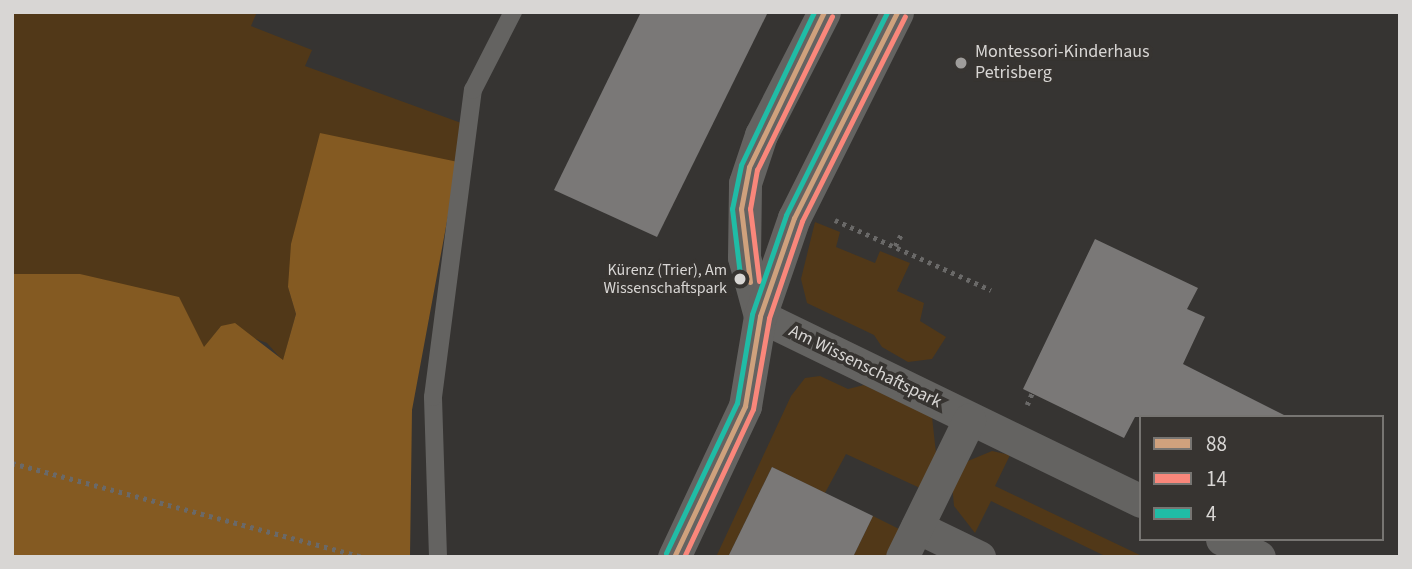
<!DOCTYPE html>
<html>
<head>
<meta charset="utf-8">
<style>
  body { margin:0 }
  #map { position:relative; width:1412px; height:569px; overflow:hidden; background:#363432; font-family:"Source Sans 3",sans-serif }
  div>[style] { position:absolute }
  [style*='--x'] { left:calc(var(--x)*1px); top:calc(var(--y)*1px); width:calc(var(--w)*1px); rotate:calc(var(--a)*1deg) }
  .green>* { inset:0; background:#513818 }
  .forest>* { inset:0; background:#845a22 }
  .building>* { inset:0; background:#7a7877 }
  .path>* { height:4.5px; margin-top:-2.25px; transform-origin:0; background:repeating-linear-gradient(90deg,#6a6968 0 3.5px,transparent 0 8.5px) }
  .lane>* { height:18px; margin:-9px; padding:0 9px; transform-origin:9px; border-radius:9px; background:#646361 }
  .street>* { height:33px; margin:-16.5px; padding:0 16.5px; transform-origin:16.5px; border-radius:16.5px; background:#646361 }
  .bus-1>* { height:5px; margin:-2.5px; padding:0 2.5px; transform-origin:2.5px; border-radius:2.5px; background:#cfa17d }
  .bus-2>* { height:5px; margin:-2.5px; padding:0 2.5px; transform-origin:2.5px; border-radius:2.5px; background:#f9877b }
  .bus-3>* { height:5px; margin:-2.5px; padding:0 2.5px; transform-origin:2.5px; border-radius:2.5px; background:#20bca6 }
  .dots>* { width:19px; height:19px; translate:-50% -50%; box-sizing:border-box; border:4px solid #373431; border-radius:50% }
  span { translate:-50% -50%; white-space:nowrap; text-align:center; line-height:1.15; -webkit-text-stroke:7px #373431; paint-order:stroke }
  .bus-label { font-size:16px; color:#d8d6d4 }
  .right { translate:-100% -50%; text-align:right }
  .poi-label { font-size:18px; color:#d8d6d4 }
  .left { translate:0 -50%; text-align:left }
  .street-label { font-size:18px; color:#d8d6d4 }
  .frame { position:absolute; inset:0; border:14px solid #d8d6d4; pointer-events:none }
  .legend { position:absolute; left:1139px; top:415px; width:245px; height:126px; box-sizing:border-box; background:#373431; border:2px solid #777572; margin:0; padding:9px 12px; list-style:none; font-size:21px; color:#d8d6d4 }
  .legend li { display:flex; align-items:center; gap:14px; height:35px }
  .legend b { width:35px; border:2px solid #777572 }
</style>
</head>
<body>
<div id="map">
  <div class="green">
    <i style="clip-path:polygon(12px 12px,257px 12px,251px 26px,312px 50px,305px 66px,464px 124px,458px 162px,288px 287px,296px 314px,283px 361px,267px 343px,221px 326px,204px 348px,80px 274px,12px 274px)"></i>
    <i style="clip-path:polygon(815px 222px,840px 232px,836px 247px,875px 263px,880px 251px,910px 263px,897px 291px,924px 303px,920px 321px,946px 337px,932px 359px,908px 362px,882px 347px,874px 335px,807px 303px,801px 279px)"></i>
    <i style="clip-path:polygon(820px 376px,848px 389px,864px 385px,932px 417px,936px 453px,920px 488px,846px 454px,825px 493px,772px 467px,728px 557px,716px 557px,791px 396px,805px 378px)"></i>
    <i style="clip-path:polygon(992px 451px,1010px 455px,995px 486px,1144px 557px,1107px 557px,991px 501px,975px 533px,954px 506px,952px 484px,968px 461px)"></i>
    <i style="clip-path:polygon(873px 516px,901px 530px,888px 557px,853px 557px)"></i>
  </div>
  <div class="forest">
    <i style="clip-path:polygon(320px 133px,458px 162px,412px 410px,410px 557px,12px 557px,12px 274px,80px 274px,179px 297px,204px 347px,221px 326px,235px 323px,283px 360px,296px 314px,288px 287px,291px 244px)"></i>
  </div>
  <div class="building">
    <i style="clip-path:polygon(641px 12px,768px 12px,657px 237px,554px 190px)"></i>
    <i style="clip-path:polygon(1095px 239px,1198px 288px,1187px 309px,1205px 317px,1183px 364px,1288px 417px,1135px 417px,1124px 438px,1023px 389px)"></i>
    <i style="clip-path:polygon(772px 467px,873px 516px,853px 557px,728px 557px)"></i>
  </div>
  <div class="path">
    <i style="--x:835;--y:220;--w:171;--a:24.2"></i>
    <i style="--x:895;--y:246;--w:15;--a:-62"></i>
    <i style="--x:1027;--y:405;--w:13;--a:-67"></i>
    <i style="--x:12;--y:463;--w:362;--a:15"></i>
  </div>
  <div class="lane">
    <i style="--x:438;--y:557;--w:160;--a:-91.8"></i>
    <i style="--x:433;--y:397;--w:310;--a:-82.6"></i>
    <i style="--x:473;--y:90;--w:88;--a:-62.9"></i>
  </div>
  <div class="street">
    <i style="--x:760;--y:316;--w:424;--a:25.9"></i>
    <i style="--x:760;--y:316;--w:61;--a:-105.2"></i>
    <i style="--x:744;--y:257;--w:74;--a:-89.2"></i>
    <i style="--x:745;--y:183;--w:51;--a:-71.6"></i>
    <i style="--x:761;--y:135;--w:138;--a:-62.9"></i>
    <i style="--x:917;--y:527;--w:69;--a:25.8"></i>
    <i style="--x:1222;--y:539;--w:41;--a:25.9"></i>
    <i style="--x:674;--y:557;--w:167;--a:-64.8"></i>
    <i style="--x:745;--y:406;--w:91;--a:-80.5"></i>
    <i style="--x:760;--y:316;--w:104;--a:-70.9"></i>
    <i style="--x:794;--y:218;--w:230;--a:-63.4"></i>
    <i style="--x:902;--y:557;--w:153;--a:-63.9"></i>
  </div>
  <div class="bus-1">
    <i style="--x:750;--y:282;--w:74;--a:-97"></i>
    <i style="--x:741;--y:209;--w:43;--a:-79.2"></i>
    <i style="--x:749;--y:167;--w:172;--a:-64.2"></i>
    <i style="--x:674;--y:557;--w:167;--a:-64.8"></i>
    <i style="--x:745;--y:406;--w:91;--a:-80.5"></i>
    <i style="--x:760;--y:316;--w:104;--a:-70.9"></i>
    <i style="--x:794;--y:218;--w:230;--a:-63.4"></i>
  </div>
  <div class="bus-2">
    <i style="--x:759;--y:281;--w:73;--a:-97.1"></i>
    <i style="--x:750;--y:209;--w:40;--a:-80"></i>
    <i style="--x:757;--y:170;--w:171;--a:-64"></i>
    <i style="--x:684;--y:557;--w:163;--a:-65"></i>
    <i style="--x:753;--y:409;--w:92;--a:-80"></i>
    <i style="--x:769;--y:318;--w:102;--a:-71.2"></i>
    <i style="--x:802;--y:221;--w:229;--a:-63.3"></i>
  </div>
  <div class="bus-3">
    <i style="--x:741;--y:283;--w:75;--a:-96.9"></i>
    <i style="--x:732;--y:209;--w:45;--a:-78.4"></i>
    <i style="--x:741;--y:165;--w:170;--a:-64.5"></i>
    <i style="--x:666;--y:553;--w:166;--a:-64.7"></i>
    <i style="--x:737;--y:403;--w:90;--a:-80.4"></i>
    <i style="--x:752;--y:314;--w:105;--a:-71"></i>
    <i style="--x:786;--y:215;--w:227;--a:-63.5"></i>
  </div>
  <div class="dots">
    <i style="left:961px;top:63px;background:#9f9d9b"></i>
    <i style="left:740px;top:279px;background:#d8d6d4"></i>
  </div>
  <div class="bus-label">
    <span class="right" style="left:727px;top:279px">Kürenz (Trier), Am<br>Wissenschaftspark</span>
  </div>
  <div class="poi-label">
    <span class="left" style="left:975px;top:63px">Montessori-Kinderhaus<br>Petrisberg</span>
  </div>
  <div class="street-label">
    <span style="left:865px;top:367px;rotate:26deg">Am Wissenschaftspark</span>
  </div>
  <div class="frame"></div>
  <ul class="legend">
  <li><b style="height:9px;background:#cfa17d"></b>88</li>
  <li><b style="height:9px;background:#f9877b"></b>14</li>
  <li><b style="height:9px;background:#20bca6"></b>4</li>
  </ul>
</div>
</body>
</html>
